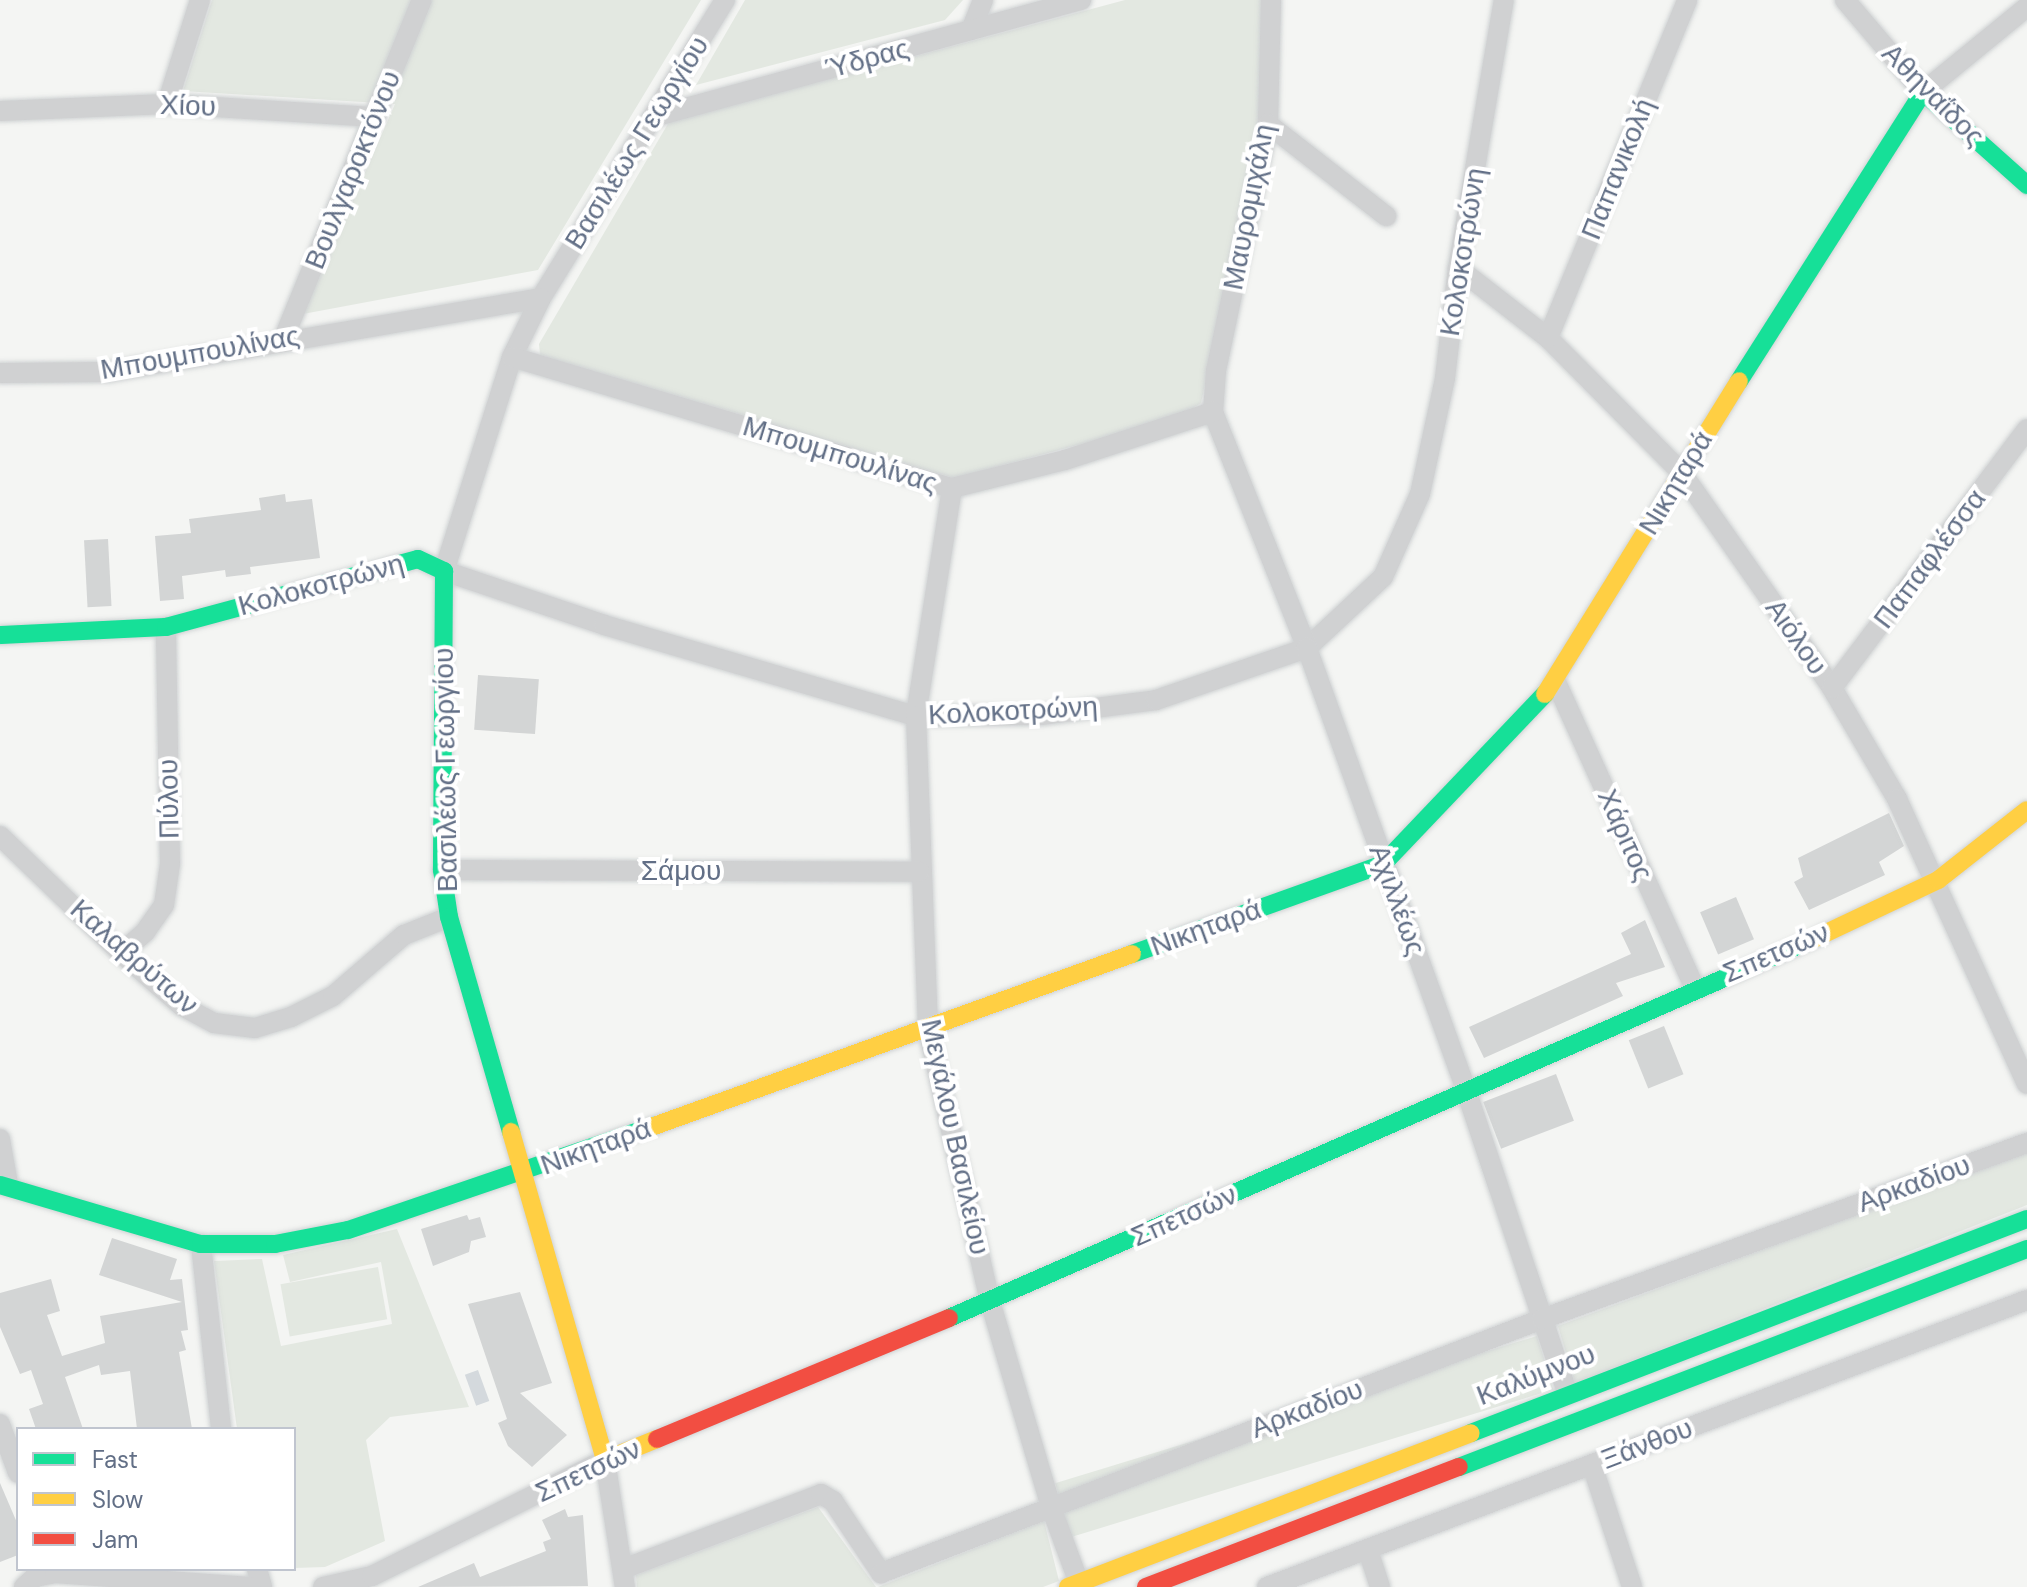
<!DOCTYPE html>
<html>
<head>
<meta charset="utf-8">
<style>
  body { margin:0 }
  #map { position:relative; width:2027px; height:1587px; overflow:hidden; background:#f4f5f3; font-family:"DM Sans",sans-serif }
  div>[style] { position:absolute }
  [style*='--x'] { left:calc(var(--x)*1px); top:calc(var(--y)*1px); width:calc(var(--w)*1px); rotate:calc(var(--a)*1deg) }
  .green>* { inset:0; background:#e3e8e1; transform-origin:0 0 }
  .water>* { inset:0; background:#d4d9dd; transform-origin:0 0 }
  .building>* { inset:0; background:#d3d5d5; transform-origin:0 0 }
  .roads { filter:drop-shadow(0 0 2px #d0d3d4) drop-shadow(0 0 2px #d0d3d4) }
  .street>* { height:20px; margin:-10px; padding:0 10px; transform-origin:10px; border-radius:10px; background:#d0d1d2 }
  .fast>* { height:18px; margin:-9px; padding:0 9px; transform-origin:9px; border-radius:9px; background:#16e098 }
  .slow>* { height:18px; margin:-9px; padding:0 9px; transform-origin:9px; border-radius:9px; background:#ffcf43 }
  .jam>* { height:18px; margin:-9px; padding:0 9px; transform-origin:9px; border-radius:9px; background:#f24e42 }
  span { translate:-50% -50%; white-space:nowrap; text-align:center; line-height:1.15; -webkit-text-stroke:8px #fff; paint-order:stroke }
  .street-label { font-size:28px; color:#626f86 }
  .legend { position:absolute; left:16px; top:1427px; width:280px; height:144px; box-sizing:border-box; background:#fff; border:2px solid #c0c5cf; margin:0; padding:10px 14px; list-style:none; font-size:24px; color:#626f86 }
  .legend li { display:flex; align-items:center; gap:16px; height:40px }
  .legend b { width:40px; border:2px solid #c0c5cf }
</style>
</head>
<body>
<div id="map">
  <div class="green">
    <i style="clip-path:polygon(212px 0,701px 0,538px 270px,303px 314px,395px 104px,183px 91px)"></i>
    <i style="clip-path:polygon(745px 0,963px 0,945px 20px,696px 85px)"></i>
    <i style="clip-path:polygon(1125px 0,1263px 0,1261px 122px,1201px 403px,1175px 419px,954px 478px,540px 355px,539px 344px,669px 122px)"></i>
    <i style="clip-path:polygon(2027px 1151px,2027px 1205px,1575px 1383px,1558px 1326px)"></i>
    <i style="clip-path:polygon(397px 1229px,469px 1407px,390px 1417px,366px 1440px,385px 1541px,325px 1567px,294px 1568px,294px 1429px,237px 1429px,214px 1261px,262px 1259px,281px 1346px,392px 1324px,381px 1262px,290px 1282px,283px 1255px)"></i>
    <i style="left:378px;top:1267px;width:53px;height:99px;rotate:80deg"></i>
    <i style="left:1537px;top:1336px;width:56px;height:504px;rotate:73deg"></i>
    <i style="clip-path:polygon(818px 1507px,876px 1587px,637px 1587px,636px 1575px)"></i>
    <i style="clip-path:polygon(1044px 1521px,1059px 1581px,1043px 1587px,878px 1587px)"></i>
  </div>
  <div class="water">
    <i style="left:478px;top:1370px;width:33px;height:14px;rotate:70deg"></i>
  </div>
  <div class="building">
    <i style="clip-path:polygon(285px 494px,286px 502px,312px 499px,320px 558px,250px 567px,251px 574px,226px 577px,225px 570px,182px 576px,184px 599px,160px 601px,155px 536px,191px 533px,189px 519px,261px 510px,259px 498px)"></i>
    <i style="left:108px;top:539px;width:67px;height:24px;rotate:87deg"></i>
    <i style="left:478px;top:675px;width:61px;height:55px;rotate:4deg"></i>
    <i style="clip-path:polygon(1889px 813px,1904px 846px,1879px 862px,1885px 875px,1809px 910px,1794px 882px,1803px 877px,1798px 858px)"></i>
    <i style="left:1736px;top:897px;width:46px;height:39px;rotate:67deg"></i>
    <i style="clip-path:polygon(1645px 920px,1665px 967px,1616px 983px,1623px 996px,1484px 1058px,1469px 1027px,1631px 954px,1621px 933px)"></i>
    <i style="left:1664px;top:1026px;width:52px;height:38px;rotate:68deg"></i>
    <i style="left:1556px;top:1074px;width:50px;height:78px;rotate:69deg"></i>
    <i style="clip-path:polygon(467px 1215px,469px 1220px,480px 1217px,486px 1237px,471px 1241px,469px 1252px,433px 1266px,421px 1229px)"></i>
    <i style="clip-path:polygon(112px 1238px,177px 1259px,170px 1280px,182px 1279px,188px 1330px,181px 1331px,186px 1350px,179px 1352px,192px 1429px,137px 1429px,130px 1371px,101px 1375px,99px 1365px,65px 1377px,83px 1429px,36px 1429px,29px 1409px,43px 1404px,31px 1370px,20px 1374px,0 1327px,0 1293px,51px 1279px,60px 1311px,47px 1315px,62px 1356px,105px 1343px,100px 1316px,182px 1302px,99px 1275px)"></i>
    <i style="clip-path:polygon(520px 1292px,552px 1383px,520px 1393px,567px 1435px,532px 1467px,508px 1446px,498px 1423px,507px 1419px,468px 1304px)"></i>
    <i style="clip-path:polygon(0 1483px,18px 1525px,18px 1555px,0 1562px)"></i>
    <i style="clip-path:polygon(565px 1509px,568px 1517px,583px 1515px,588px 1586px,418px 1587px,474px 1563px,480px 1577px,546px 1551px,543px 1542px,551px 1539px,542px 1520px)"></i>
  </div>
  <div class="roads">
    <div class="street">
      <i style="--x:725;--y:0;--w:350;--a:121.7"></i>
      <i style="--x:541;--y:298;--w:66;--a:116.2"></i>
      <i style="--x:512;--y:357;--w:225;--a:107.6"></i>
      <i style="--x:444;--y:571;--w:169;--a:18.6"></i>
      <i style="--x:604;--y:625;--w:325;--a:16.3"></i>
      <i style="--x:916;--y:716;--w:125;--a:-0.5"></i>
      <i style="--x:1041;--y:715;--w:116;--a:-7.4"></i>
      <i style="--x:1156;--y:700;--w:160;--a:-19"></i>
      <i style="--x:1307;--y:648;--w:104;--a:-43.1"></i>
      <i style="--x:1383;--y:577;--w:91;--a:-66"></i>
      <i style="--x:1420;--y:494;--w:119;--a:-77.8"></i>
      <i style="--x:1445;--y:378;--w:111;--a:-83.3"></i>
      <i style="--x:1458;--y:268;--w:272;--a:-80.3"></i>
      <i style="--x:1271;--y:0;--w:124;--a:91.4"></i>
      <i style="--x:1268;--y:124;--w:252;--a:101.9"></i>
      <i style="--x:1216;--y:371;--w:41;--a:94.2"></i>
      <i style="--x:1213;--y:412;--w:254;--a:68.3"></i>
      <i style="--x:1307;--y:648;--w:473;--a:70.2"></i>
      <i style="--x:1467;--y:1093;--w:315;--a:71.5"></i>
      <i style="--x:1845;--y:0;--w:121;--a:49.7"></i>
      <i style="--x:1923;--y:92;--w:134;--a:-39.3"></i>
      <i style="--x:971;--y:30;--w:32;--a:-68"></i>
      <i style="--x:167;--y:104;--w:109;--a:-72.4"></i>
      <i style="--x:0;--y:111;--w:167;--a:-2.4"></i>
      <i style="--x:167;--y:104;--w:209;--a:3.6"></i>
      <i style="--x:653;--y:117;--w:444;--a:-15.3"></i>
      <i style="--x:1268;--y:124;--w:150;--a:37.9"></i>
      <i style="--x:1458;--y:268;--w:114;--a:37.9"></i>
      <i style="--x:1548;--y:338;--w:189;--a:45.2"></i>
      <i style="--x:1681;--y:472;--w:264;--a:55"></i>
      <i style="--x:1832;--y:688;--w:129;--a:59.6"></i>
      <i style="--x:1897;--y:799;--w:313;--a:65.5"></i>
      <i style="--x:1548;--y:338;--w:365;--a:-67.6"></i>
      <i style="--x:283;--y:340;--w:367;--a:-67.8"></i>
      <i style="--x:512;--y:357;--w:459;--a:16.6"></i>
      <i style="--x:952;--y:488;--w:116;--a:-13.9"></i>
      <i style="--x:1065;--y:460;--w:156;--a:-18"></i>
      <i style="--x:0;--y:373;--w:108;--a:-0.5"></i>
      <i style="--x:108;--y:372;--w:439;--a:-9.7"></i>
      <i style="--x:952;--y:488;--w:231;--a:99"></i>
      <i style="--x:916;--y:716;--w:313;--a:87.8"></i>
      <i style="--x:928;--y:1029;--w:279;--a:77.2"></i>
      <i style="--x:990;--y:1301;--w:215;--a:73.5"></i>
      <i style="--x:1051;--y:1507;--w:81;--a:69.8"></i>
      <i style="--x:1556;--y:682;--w:336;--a:65.6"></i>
      <i style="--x:1832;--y:688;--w:324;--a:-53"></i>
      <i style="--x:0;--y:836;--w:168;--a:44"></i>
      <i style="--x:121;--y:953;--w:81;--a:41"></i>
      <i style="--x:182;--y:1006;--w:36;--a:28"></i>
      <i style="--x:214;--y:1023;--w:41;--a:7"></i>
      <i style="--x:255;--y:1028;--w:38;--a:-17"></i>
      <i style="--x:291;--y:1017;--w:47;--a:-26.6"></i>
      <i style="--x:333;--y:996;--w:94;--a:-40.7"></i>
      <i style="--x:404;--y:935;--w:48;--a:-21.8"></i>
      <i style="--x:442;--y:870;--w:477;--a:0.2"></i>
      <i style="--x:121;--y:953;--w:32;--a:-41"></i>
      <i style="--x:145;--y:932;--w:33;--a:-55"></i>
      <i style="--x:164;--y:905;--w:41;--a:-81.7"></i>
      <i style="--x:170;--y:864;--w:237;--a:-91"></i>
      <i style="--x:0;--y:1139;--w:46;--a:79.9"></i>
      <i style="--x:201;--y:1244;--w:186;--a:83.8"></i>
      <i style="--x:0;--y:1424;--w:52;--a:69.8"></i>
      <i style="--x:1592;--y:1465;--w:128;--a:71.8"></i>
      <i style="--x:1368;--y:1550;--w:39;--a:72"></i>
      <i style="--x:257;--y:1569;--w:19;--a:74"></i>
      <i style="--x:623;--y:1569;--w:212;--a:-20.7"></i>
      <i style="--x:821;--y:1494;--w:14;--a:30"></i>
      <i style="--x:833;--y:1501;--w:87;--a:56.3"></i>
      <i style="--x:881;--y:1573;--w:708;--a:-21.02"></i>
      <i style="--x:1542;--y:1319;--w:516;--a:-19.95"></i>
      <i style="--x:24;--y:1587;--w:15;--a:-42"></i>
      <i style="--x:35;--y:1577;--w:20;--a:-11"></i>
      <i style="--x:55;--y:1573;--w:196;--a:4.1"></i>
      <i style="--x:323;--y:1587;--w:50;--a:-12.7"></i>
      <i style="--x:372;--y:1576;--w:260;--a:-26.5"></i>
      <i style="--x:605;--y:1460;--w:129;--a:81.1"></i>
      <i style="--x:1267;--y:1587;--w:812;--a:-20.69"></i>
    </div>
    <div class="fast">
      <i style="--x:1739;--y:381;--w:343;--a:-57.5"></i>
      <i style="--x:1923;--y:92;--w:140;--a:41.8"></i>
      <i style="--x:0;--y:635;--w:166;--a:-2.8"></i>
      <i style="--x:166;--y:627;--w:261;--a:-15.1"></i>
      <i style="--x:418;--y:559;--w:29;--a:25"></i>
      <i style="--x:444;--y:571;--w:299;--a:90.4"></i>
      <i style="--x:442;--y:870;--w:48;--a:81.5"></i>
      <i style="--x:449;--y:917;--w:224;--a:73.9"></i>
      <i style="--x:1132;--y:954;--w:267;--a:-19.7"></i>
      <i style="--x:1383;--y:864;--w:235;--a:-46.4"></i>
      <i style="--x:0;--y:1185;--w:209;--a:16.4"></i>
      <i style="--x:201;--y:1244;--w:74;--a:0"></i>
      <i style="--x:275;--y:1244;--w:74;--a:-10.9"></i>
      <i style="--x:348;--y:1230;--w:323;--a:-18.8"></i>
      <i style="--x:949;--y:1318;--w:939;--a:-23.67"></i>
      <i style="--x:1471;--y:1433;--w:596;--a:-21.05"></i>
      <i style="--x:1459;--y:1467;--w:608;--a:-21"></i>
    </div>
    <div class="slow">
      <i style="--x:1545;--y:694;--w:368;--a:-58.2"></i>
      <i style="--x:1809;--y:941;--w:143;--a:-25.3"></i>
      <i style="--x:1938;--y:880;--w:113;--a:-38.2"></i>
      <i style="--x:654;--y:1126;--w:508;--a:-19.79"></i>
      <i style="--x:511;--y:1132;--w:341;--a:74"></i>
      <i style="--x:605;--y:1460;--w:56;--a:-22"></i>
      <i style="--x:1068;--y:1587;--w:431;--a:-20.9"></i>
    </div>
    <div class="jam">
      <i style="--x:657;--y:1439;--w:316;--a:-22.5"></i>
      <i style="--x:1146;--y:1587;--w:335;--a:-21"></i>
    </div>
  </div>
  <div class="street-label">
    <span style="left:867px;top:59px;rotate:-15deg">Ύδρας</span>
    <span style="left:1933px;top:95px;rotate:45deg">Αθηναΐδος</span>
    <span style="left:188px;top:106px;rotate:2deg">Χίου</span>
    <span style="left:637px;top:143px;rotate:-58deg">Βασιλέως Γεωργίου</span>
    <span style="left:1618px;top:169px;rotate:-68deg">Παπανικολή</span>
    <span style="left:353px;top:170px;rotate:-68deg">Βουλγαροκτόνου</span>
    <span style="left:1249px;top:207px;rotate:-79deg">Μαυρομιχάλη</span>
    <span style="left:1463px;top:252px;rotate:-81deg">Κολοκοτρώνη</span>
    <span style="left:200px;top:353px;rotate:-10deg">Μπουμπουλίνας</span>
    <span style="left:840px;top:455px;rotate:17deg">Μπουμπουλίνας</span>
    <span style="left:1676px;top:483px;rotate:-59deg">Νικηταρά</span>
    <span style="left:1930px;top:559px;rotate:-53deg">Παπαφλέσσα</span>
    <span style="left:321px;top:585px;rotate:-15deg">Κολοκοτρώνη</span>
    <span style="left:1796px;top:637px;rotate:55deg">Αιόλου</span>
    <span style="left:1013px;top:711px;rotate:-3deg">Κολοκοτρώνη</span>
    <span style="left:446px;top:770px;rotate:-91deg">Βασιλέως Γεωργίου</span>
    <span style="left:169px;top:799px;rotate:-91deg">Πύλου</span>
    <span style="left:1625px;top:835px;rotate:66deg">Χάριτος</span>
    <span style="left:681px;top:871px">Σάμου</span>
    <span style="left:1397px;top:900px;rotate:70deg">Αχιλλέως</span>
    <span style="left:1206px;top:928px;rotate:-20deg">Νικηταρά</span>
    <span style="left:1776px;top:953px;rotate:-23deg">Σπετσών</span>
    <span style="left:134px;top:957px;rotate:41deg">Καλαβρύτων</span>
    <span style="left:955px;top:1137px;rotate:78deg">Μεγάλου Βασιλείου</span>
    <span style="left:596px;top:1147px;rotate:-20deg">Νικηταρά</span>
    <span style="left:1914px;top:1184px;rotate:-20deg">Αρκαδίου</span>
    <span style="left:1184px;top:1216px;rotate:-24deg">Σπετσών</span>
    <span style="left:1536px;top:1375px;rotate:-21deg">Καλύμνου</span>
    <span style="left:1307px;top:1409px;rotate:-21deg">Αρκαδίου</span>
    <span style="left:1647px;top:1444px;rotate:-21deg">Ξάνθου</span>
    <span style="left:588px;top:1471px;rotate:-25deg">Σπετσών</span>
  </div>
  <ul class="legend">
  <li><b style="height:10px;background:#16e098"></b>Fast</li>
  <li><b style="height:10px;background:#ffcf43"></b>Slow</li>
  <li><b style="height:10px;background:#f24e42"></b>Jam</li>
  </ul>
</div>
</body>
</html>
